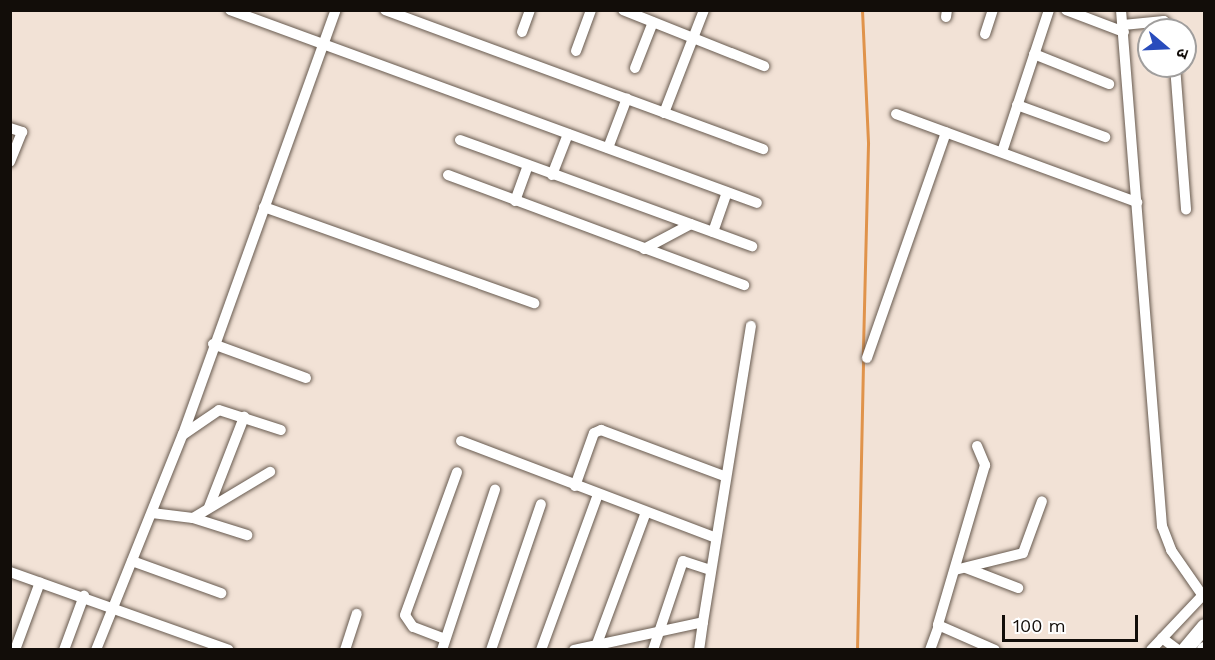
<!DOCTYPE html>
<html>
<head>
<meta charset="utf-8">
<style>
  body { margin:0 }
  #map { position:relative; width:1215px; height:660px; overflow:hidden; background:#f2e2d6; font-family:"Work Sans","Noto Sans Devanagari",sans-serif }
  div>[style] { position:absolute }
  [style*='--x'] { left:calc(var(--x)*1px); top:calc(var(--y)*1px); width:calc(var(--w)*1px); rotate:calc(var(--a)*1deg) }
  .stream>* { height:3px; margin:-1.5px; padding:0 1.5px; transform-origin:1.5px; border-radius:1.5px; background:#e0934b }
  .roads { filter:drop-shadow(0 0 2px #675a4f) drop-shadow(0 0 2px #675a4f) }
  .minor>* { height:10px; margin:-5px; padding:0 5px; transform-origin:5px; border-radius:5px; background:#fff }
  .highway>* { height:15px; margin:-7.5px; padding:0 7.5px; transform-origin:7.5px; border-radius:7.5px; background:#fff }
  span { translate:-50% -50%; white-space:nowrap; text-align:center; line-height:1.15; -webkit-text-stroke:6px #fff; paint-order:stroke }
  .frame { position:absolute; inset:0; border:12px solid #120d09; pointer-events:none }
  .north { position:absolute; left:1137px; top:18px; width:60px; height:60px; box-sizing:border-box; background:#fff; border:2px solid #a09e9d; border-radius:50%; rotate:109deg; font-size:16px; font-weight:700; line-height:24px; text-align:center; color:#120d09 }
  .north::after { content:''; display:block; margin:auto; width:21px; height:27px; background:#294cbc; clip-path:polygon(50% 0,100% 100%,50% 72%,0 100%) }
  .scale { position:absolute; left:1002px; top:615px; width:136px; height:27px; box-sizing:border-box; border:3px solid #120d09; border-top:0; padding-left:8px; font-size:18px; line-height:21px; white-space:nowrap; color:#120d09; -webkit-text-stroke:4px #fff; paint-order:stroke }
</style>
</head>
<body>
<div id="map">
  <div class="stream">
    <i style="--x:862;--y:10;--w:134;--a:87.4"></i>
    <i style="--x:868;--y:144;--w:210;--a:91.4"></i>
    <i style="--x:857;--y:650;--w:290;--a:-88.8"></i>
  </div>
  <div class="roads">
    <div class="minor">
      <i style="--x:230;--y:10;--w:561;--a:20.11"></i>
      <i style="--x:385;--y:10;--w:403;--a:20.2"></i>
      <i style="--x:623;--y:10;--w:152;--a:21.7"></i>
      <i style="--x:1066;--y:10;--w:62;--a:20.8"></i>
      <i style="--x:1121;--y:10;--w:518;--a:85.46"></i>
      <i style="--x:1162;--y:526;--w:26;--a:69"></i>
      <i style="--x:1171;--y:550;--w:56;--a:55.2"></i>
      <i style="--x:946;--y:17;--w:7;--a:-82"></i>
      <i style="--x:1123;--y:25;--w:41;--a:-5.6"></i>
      <i style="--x:1164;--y:21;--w:13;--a:45"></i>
      <i style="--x:522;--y:32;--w:23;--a:-70"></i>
      <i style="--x:985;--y:34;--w:25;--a:-72"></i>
      <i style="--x:576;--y:51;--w:44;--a:-69.9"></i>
      <i style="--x:1034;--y:54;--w:81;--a:21.8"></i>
      <i style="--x:1175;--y:66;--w:144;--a:85.6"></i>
      <i style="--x:635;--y:68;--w:49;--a:-68.6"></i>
      <i style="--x:1017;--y:105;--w:94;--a:20"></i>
      <i style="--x:664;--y:113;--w:110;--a:-68.8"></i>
      <i style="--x:896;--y:114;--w:257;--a:20.1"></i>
      <i style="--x:10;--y:128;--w:13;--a:18"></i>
      <i style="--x:22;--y:132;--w:32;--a:112"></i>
      <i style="--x:460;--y:140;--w:311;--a:20"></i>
      <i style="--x:608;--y:148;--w:53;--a:-69.2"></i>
      <i style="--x:1002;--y:152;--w:150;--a:-71.7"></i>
      <i style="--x:448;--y:175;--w:316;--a:20.4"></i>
      <i style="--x:552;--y:175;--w:44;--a:-68.7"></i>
      <i style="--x:515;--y:201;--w:38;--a:-70"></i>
      <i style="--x:264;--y:207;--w:287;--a:19.6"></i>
      <i style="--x:713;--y:232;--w:42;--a:-70.7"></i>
      <i style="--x:644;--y:249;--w:53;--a:-28"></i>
      <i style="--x:213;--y:344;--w:99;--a:20.1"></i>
      <i style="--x:867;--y:358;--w:239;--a:-70.7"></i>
      <i style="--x:184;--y:434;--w:42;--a:-34.4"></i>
      <i style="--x:219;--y:410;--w:65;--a:17.9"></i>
      <i style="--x:461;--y:441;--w:271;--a:20.8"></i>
      <i style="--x:977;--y:446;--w:21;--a:67"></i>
      <i style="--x:985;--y:465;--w:167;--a:106.4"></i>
      <i style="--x:938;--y:625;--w:62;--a:23.7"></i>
      <i style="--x:575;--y:486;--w:56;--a:-70.3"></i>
      <i style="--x:594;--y:433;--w:8;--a:-23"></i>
      <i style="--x:601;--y:430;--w:131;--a:20.5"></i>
      <i style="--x:209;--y:507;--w:97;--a:-68.7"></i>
      <i style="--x:152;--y:513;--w:41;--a:7"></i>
      <i style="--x:193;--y:518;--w:90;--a:-30.9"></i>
      <i style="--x:193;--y:518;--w:57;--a:17.5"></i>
      <i style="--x:132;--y:561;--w:95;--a:19.8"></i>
      <i style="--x:966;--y:568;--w:56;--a:21"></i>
      <i style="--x:955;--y:570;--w:70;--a:-14"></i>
      <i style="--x:1023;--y:553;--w:55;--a:-69.9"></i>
      <i style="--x:10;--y:572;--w:232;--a:19.6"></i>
      <i style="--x:703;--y:622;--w:300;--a:-80.8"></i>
      <i style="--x:1162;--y:638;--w:20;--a:37"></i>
      <i style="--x:445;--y:639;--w:34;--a:-159"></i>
      <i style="--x:413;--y:627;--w:14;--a:-124"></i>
      <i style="--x:405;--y:615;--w:152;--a:-70"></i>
      <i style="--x:595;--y:649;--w:146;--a:-69.6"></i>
      <i style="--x:15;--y:650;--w:72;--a:-69.8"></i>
      <i style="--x:64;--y:650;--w:58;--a:-69.7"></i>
      <i style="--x:96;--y:650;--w:233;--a:-68.1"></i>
      <i style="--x:183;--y:434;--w:451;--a:-70.2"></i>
      <i style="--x:345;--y:650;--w:38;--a:-72"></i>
      <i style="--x:442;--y:650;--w:169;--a:-71.7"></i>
      <i style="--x:491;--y:650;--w:154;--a:-71.1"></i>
      <i style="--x:541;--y:650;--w:166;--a:-69.9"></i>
      <i style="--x:574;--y:650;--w:132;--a:-12.2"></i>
      <i style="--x:703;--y:622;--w:28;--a:98"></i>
      <i style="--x:653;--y:650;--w:94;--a:-71.4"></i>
      <i style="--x:683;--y:561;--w:28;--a:18"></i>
      <i style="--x:930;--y:650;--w:23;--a:-70"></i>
      <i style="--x:1151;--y:650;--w:77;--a:-46.6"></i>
    </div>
    <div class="highway">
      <i style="--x:1184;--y:650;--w:31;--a:-50"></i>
      <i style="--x:1204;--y:650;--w:1;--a:-90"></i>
    </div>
  </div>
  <div class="frame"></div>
  <div class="north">उ</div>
  <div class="scale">100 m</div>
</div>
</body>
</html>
